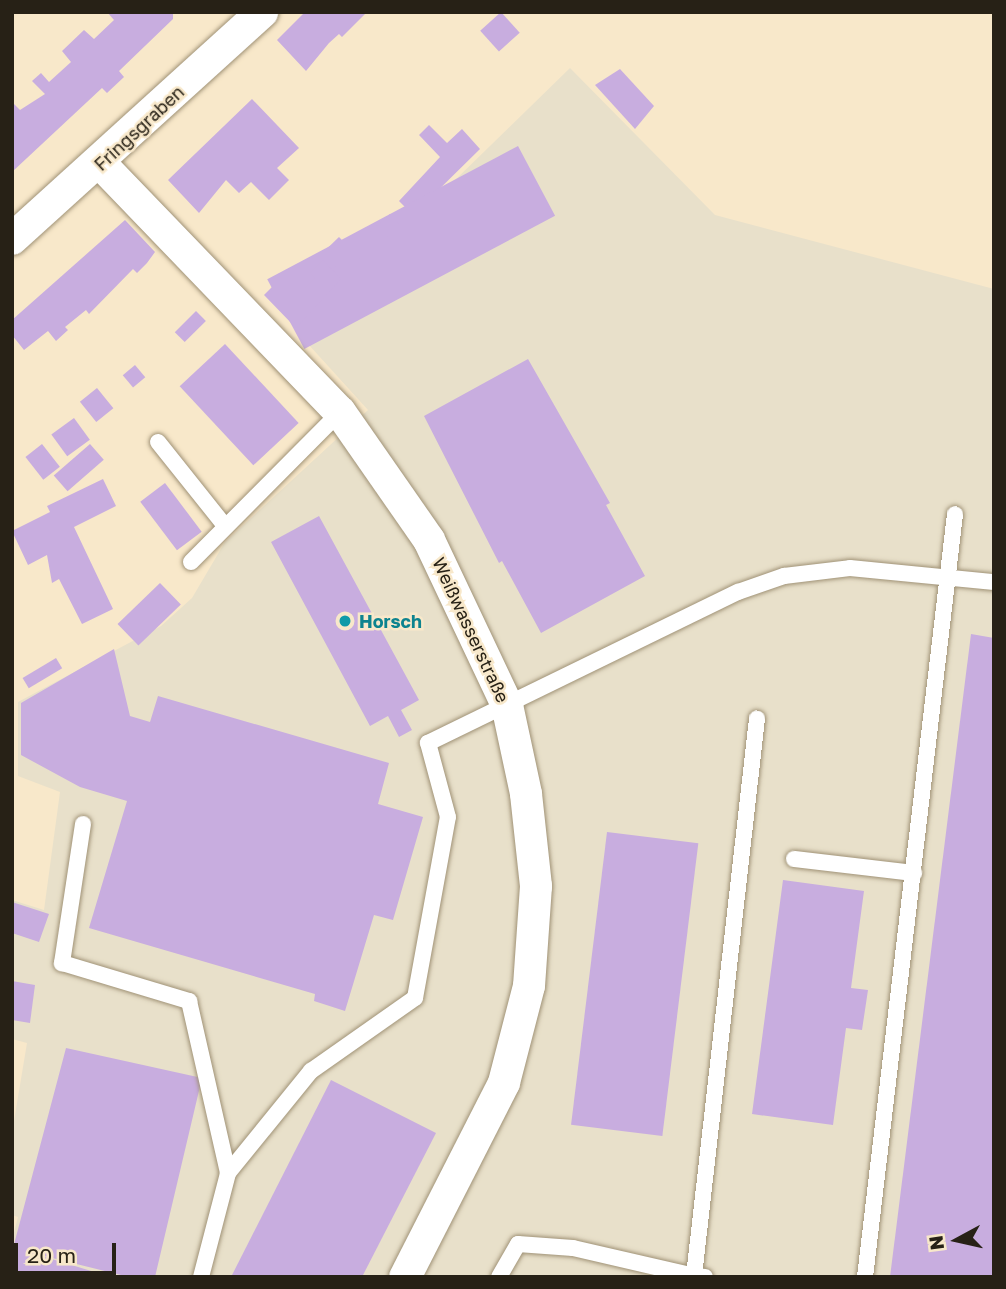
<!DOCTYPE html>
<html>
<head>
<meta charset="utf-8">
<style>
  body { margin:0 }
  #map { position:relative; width:1006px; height:1289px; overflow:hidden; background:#f8e8ca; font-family:"Golos Text",sans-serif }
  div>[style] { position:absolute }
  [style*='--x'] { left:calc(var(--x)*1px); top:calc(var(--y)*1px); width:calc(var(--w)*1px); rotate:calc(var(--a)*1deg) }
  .industrial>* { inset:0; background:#e8e0ca }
  .building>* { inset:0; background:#c8addf; transform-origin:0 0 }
  .roads { filter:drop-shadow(0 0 2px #a09276) drop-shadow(0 0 2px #a09276) }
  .lane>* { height:16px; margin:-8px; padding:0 8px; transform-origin:8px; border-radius:8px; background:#fff }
  .street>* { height:32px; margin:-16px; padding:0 16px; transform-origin:16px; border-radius:16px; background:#fff }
  .dots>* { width:19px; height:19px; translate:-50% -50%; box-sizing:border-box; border:4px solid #f8e8ca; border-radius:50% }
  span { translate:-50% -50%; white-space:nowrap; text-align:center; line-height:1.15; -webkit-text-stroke:5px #f8e8ca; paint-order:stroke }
  .street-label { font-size:18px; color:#272116 }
  .culture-label { font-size:18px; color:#0d838f; font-weight:700 }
  .left { translate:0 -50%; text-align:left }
  .frame { position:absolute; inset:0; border:14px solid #272116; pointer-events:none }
  .north { position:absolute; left:922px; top:1205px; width:70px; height:70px; -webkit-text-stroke:5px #f8e8ca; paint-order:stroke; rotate:262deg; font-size:19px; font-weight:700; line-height:28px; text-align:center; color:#272116 }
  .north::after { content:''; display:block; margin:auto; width:24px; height:32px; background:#272116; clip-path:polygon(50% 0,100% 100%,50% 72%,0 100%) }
  .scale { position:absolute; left:14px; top:1243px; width:102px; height:32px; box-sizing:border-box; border:4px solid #272116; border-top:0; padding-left:9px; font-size:21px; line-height:24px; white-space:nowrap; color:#272116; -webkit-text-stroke:5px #f8e8ca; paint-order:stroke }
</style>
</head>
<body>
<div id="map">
  <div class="industrial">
    <i style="clip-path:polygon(570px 68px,715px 215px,994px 289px,994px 1277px,12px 1277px,12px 1240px,18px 1217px,12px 1215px,12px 1133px,27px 1043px,12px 1039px,12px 900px,44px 910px,60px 792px,18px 776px,18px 702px,161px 626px,192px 598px,225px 542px,368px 410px,298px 333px)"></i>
  </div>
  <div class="building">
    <i style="clip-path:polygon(107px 12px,173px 12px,173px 19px,119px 71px,124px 77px,107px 93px,102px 88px,12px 172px,12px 102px,20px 110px,45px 94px,32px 81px,41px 73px,49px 82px,71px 62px,62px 51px,84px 30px,94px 39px,114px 20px)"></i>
    <i style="clip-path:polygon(305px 12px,367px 12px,342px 37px,339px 34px,329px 43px,306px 71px,277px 40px)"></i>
    <i style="left:501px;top:12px;width:28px;height:28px;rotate:48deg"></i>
    <i style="clip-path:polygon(620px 69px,654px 106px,635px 129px,595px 85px)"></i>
    <i style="clip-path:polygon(252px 99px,299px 148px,277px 168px,289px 180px,269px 200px,251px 182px,239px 193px,226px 180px,199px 213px,168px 180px)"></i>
    <i style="clip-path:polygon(429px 125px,447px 143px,462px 129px,480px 149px,413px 215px,399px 201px,440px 157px,419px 135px)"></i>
    <i style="left:518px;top:146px;width:79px;height:284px;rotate:62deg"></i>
    <i style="left:390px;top:214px;width:15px;height:42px;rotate:48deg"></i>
    <i style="clip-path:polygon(125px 220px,155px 252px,147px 263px,137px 273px,133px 269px,89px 314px,86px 310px,65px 327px,68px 330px,56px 341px,48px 331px,24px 350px,12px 335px,12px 320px)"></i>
    <i style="left:339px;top:237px;width:30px;height:23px;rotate:46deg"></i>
    <i style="clip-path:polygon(323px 260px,341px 279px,296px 328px,264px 295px,288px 271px,305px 288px,315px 278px,310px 273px)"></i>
    <i style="left:196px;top:311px;width:14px;height:30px;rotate:45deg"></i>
    <i style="left:225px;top:344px;width:108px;height:62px;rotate:47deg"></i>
    <i style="clip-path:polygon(528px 359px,610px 503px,606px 505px,645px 576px,541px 633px,502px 561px,499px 563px,424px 416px)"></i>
    <i style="left:135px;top:365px;width:16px;height:16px;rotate:50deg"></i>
    <i style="left:97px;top:388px;width:26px;height:22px;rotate:51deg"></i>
    <i style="left:74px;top:418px;width:27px;height:28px;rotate:54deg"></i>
    <i style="left:42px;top:444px;width:29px;height:21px;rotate:52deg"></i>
    <i style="left:90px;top:444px;width:21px;height:48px;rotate:49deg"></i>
    <i style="clip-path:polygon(103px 479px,116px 506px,74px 527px,113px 609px,82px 624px,59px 579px,52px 583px,47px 555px,28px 565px,12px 531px,50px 512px,47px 506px)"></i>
    <i style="left:165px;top:483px;width:61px;height:31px;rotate:53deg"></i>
    <i style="clip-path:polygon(319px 516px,419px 700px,401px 710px,412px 730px,399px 737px,388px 716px,370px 726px,271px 542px)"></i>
    <i style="left:160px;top:583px;width:30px;height:59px;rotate:46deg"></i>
    <i style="clip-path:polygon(971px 634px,994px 638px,994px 1277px,890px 1277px)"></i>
    <i style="clip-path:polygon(114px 649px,130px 716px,150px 722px,158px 696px,389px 763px,378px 804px,423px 817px,393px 920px,374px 915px,345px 1011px,314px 1001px,315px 994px,89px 928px,127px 801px,80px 787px,21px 755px,21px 703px)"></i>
    <i style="left:56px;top:658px;width:12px;height:39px;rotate:59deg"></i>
    <i style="left:607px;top:832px;width:92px;height:295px;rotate:7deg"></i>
    <i style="clip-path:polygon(783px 880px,864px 891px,851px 988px,868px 990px,862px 1030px,846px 1028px,833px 1125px,752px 1114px)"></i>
    <i style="clip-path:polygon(12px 902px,49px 914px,39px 942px,12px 933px)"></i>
    <i style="clip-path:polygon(12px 981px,35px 985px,30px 1023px,12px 1020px)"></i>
    <i style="clip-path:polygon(66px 1048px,202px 1078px,155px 1277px,129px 1277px,32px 1253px,111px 1277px,12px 1277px,12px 1252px)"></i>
    <i style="clip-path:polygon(331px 1080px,436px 1133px,362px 1277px,231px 1277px)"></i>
  </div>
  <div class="roads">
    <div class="lane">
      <i style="--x:158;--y:442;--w:107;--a:51.4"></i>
      <i style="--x:191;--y:562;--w:211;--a:-45.2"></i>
      <i style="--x:83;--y:824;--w:141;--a:98.6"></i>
      <i style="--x:62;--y:963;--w:133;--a:16.7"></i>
      <i style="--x:189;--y:1001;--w:176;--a:77.2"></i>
      <i style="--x:794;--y:859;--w:121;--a:6.7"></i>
      <i style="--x:201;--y:1277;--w:107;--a:-75.4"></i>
      <i style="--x:228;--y:1173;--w:132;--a:-50.9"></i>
      <i style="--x:311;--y:1071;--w:127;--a:-35.1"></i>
      <i style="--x:415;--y:998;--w:184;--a:-79.7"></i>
      <i style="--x:448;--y:817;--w:77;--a:-105.1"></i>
      <i style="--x:428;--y:743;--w:345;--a:-26"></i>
      <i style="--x:738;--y:592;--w:49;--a:-19.2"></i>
      <i style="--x:784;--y:576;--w:66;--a:-6.9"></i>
      <i style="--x:850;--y:568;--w:145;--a:5.6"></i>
      <i style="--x:499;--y:1277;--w:38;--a:-60"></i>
      <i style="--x:518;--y:1244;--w:55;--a:4.2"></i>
      <i style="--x:573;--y:1248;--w:124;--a:13"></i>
      <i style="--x:705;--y:1277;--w:11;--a:-175"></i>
      <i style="--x:694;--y:1276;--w:561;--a:-83.55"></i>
      <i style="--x:865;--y:1277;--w:768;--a:-83.27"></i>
    </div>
    <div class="street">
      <i style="--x:101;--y:164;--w:344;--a:46.1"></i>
      <i style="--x:340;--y:412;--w:156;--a:55.2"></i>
      <i style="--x:429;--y:540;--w:183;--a:64.7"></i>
      <i style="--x:507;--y:705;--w:91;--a:77.9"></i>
      <i style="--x:526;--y:794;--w:93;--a:83.8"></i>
      <i style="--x:536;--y:886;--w:100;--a:94"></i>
      <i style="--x:529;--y:986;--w:100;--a:104.5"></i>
      <i style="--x:504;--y:1083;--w:218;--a:117"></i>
      <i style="--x:12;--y:239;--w:338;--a:-42.2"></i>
    </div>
  </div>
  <div class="dots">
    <i style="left:345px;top:621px;background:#0f9aa8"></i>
  </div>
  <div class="street-label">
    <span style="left:139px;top:128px;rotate:-43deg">Fringsgraben</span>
    <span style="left:471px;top:630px;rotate:65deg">Weißwasserstraße</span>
  </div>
  <div class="culture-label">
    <span class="left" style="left:359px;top:621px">Horsch</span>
  </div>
  <div class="frame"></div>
  <div class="north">N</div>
  <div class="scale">20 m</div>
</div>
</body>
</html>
